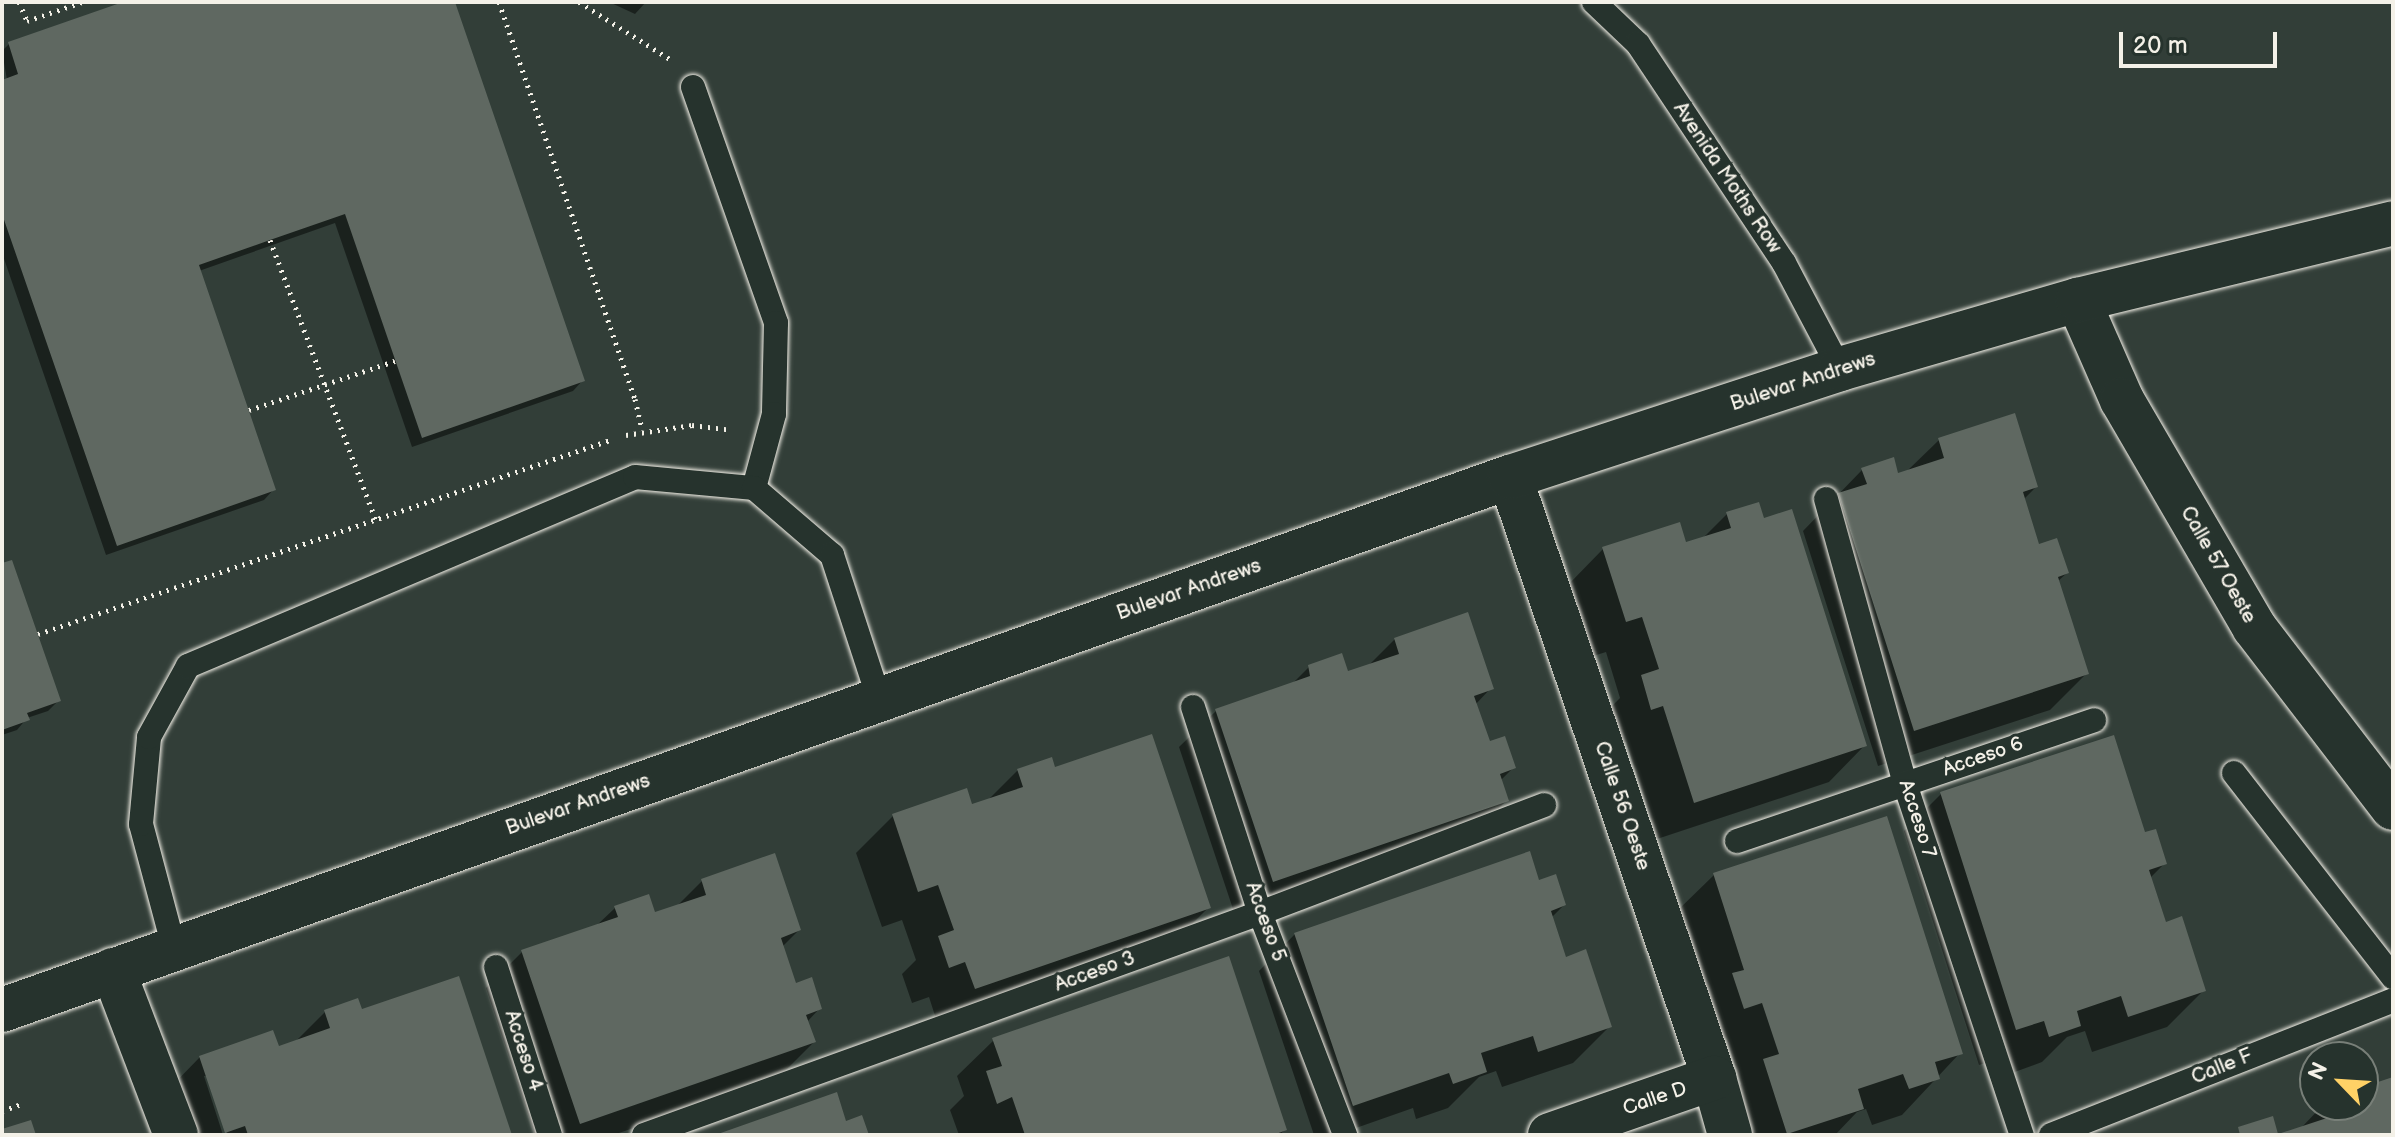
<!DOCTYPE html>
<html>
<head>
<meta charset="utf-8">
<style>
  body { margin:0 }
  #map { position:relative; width:2395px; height:1137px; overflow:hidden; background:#323e38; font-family:"Balsamiq Sans",sans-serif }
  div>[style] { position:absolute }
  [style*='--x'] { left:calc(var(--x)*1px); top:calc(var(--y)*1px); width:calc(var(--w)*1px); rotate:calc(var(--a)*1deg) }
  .shadow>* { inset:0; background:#0007 }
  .building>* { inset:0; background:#5f6861 }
  .path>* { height:5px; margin-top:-2.5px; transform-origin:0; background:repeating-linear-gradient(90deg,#f4f1e8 0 2px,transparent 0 8px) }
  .roads { filter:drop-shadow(0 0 2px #f4f1e8) drop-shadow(0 0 2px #f4f1e8) }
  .service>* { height:24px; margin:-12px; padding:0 12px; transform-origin:12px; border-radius:12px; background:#26332d }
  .minor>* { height:44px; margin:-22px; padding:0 22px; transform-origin:22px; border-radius:22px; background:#26332d }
  .secondary>* { height:44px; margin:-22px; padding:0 22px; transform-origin:22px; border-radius:22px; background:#26332d }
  span { translate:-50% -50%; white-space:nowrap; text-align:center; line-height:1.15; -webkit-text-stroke:6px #26332d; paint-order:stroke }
  .street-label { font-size:20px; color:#f4f1e8 }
  .frame { position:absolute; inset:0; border:4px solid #f4f1e8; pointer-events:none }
  .north { position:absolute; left:2299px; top:1041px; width:80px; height:80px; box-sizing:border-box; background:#26332d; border:2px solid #787f78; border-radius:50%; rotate:295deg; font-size:22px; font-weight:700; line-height:32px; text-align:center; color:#f4f1e8 }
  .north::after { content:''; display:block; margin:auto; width:28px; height:36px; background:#ffd166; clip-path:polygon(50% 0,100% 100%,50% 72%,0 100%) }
  .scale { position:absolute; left:2119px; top:32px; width:158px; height:36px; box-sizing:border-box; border:4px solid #f4f1e8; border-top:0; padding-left:10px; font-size:24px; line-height:28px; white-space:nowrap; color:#f4f1e8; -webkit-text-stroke:6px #26332d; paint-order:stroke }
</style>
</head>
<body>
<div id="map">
  <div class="shadow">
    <i style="clip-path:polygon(129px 2px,453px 2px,583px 380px,573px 391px,412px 447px,335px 223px,199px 271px,274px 489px,264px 500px,106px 555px,2px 253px,2px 82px,7px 80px,2px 51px,9px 44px)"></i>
    <i style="clip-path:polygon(609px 2px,646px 2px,635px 14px)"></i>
    <i style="clip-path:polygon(1939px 440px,2036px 487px,2023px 500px,2038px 547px,2067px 573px,2057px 582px,2086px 674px,2050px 710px,1878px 766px,1803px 531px,1862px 470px,1897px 475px,1906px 472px)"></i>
    <i style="clip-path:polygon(1727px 514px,1865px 745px,1829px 782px,1657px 839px,1626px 742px,1615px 745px,1605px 713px,1620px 698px,1606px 652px,1590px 657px,1567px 586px,1603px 549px,1685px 545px,1702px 539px)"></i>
    <i style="clip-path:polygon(2px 565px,59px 700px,48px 711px,27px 718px,17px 730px,2px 735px)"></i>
    <i style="clip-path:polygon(1395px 639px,1491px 688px,1475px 705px,1489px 744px,1514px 767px,1500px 781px,1507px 800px,1470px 837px,1236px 918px,1179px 747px,1216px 711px,1291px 685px,1309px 667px,1347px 674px,1368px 666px)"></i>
    <i style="clip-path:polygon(1018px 770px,1054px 770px,1208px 908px,1172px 944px,938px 1025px,929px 997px,912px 1003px,902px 974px,916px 960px,902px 920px,882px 927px,856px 853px,893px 816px,971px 807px,987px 801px)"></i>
    <i style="clip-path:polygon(1941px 794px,2144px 835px,2165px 863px,2150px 878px,2164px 924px,2203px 991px,2167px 1027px,2092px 1052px,2085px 1031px,2067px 1037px,2042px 1062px,2012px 1073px,2008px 1056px,1979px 1065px,1904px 831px)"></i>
    <i style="clip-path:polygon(1714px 875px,1960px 1053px,1902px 1115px,1872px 1125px,1866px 1109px,1857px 1112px,1835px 1135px,1740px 1135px,1728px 1097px,1741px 1084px,1726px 1038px,1708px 1044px,1677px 911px)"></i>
    <i style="clip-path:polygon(702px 881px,799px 930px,782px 947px,795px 985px,820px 1008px,807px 1022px,814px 1042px,777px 1079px,613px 1135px,535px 1135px,486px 988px,522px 952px,596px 926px,615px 908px,653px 915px,676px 907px)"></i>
    <i style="clip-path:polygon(1538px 882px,1564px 905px,1551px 918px,1565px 959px,1610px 1026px,1573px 1063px,1502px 1087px,1496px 1071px,1479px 1077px,1448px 1108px,1416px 1119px,1413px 1108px,1336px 1135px,1314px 1135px,1259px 971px,1295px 934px)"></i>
    <i style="clip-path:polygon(325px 1012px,360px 1012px,510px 1135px,228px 1135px,208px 1076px,204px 1076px,223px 1135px,177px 1135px,164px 1094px,200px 1057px,278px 1048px,294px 1043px)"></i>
    <i style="clip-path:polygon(994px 1040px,1285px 1130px,1279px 1135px,959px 1135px,950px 1110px,964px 1096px,957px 1076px)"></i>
    <i style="clip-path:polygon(2393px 1079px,2393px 1135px,2281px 1135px,2300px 1129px,2323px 1105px,2363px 1105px,2363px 1089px)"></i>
  </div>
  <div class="building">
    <i style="clip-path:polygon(123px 2px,455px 2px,585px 381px,422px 438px,345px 214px,270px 240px,199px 265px,276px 490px,117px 546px,2px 214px,2px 80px,18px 74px,8px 42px)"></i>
    <i style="clip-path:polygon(2015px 413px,2038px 487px,2023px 492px,2039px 544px,2057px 538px,2069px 573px,2058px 577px,2089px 674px,1914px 731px,1838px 493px,1867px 484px,1861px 468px,1894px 457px,1898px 473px,1944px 458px,1938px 438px)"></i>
    <i style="clip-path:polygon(1759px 502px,1764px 518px,1792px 509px,1867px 746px,1694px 803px,1663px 706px,1651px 710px,1641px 675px,1659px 669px,1642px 617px,1626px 622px,1602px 547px,1680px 522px,1686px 542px,1731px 528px,1726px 512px)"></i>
    <i style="clip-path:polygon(12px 560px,61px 701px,27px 713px,30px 720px,2px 730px,2px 563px)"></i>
    <i style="clip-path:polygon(1468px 612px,1494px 689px,1474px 696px,1490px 741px,1505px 736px,1516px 768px,1500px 774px,1509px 801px,1273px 882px,1215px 709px,1310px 676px,1308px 665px,1342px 653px,1348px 671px,1399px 654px,1394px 638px)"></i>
    <i style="clip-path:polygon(1152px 734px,1211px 908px,975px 989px,965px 962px,949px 968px,938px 936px,954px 930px,938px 885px,918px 892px,892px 814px,967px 788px,972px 804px,1023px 787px,1017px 769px,1052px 757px,1055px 767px)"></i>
    <i style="clip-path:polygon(2114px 735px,2145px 832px,2156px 829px,2167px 864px,2149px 870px,2166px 922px,2182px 916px,2206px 991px,2128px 1017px,2121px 996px,2077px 1011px,2081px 1026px,2049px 1037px,2044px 1021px,2016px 1030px,1940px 792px)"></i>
    <i style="clip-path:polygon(1887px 816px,1963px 1054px,1935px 1062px,1940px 1079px,1909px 1089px,1903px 1074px,1858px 1089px,1864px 1109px,1787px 1134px,1763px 1059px,1779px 1054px,1762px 1003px,1744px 1009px,1732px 973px,1744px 970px,1713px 873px)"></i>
    <i style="clip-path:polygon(1530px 851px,1539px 880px,1556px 874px,1566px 905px,1551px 911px,1566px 957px,1586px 949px,1612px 1027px,1538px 1052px,1533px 1036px,1481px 1053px,1487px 1072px,1453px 1084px,1449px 1073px,1353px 1106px,1294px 933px)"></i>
    <i style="clip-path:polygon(775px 853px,801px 930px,781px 938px,796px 983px,812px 977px,822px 1009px,806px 1015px,816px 1042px,580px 1124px,521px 950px,618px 917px,614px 906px,649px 894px,655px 912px,706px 895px,701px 879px)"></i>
    <i style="clip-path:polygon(1229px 956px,1287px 1130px,1273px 1135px,1025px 1135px,1012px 1097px,997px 1104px,986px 1071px,1002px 1066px,992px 1038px)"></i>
    <i style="clip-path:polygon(459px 976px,512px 1135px,248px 1135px,245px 1126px,225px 1133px,199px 1056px,273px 1030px,279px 1046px,330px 1028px,324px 1010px,358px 998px,362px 1009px)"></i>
    <i style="clip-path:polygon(2393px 1077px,2393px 1135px,2240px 1135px,2238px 1127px,2273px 1116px,2278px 1134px,2330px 1117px,2326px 1105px,2363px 1105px,2363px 1087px)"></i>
    <i style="clip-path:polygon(837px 1092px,846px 1121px,862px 1115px,869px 1135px,715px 1135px)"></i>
    <i style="clip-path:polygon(31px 1120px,36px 1135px,2px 1135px,2px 1129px)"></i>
  </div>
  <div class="path">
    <i style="--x:19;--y:2;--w:21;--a:67"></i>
    <i style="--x:27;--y:21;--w:58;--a:-19.1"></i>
    <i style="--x:499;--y:2;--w:420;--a:71.1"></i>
    <i style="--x:635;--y:399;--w:32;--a:77"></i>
    <i style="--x:579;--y:2;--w:107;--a:32.1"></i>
    <i style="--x:270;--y:240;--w:299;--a:69.3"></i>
    <i style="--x:249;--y:410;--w:154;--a:-18.6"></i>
    <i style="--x:626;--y:435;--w:67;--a:-8.6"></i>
    <i style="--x:692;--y:425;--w:38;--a:7"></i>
    <i style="--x:38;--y:634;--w:607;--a:-18.73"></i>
    <i style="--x:2;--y:1111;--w:20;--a:-20"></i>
  </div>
  <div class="roads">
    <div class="service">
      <i style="--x:1594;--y:2;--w:61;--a:43.7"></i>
      <i style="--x:1638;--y:44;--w:263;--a:56.3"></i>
      <i style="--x:1784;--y:263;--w:120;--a:62.2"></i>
      <i style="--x:693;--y:87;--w:250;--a:70.6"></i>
      <i style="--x:776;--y:323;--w:91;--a:91.3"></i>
      <i style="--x:774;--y:414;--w:77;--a:105.1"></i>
      <i style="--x:1826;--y:499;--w:296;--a:74.5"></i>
      <i style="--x:1905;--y:784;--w:370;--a:71.6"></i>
      <i style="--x:1193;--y:707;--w:217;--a:72"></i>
      <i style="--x:1260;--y:913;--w:238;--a:69"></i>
      <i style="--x:2234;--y:773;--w:259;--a:52.1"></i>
      <i style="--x:1737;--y:841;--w:377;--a:-18.7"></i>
      <i style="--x:174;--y:948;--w:128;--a:-104.9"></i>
      <i style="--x:141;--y:824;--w:87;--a:-84.7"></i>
      <i style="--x:149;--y:737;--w:81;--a:-61.2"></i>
      <i style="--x:188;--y:666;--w:485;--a:-22.9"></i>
      <i style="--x:635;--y:477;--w:120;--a:5.3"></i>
      <i style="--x:754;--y:488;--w:103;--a:40.7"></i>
      <i style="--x:832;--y:555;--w:151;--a:71.9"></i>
      <i style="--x:496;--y:967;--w:176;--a:72.2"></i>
      <i style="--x:644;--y:1135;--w:655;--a:-19.82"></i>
      <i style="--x:1260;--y:913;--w:304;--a:-20.8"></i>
      <i style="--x:2051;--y:1135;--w:368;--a:-21.5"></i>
    </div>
    <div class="minor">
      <i style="--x:2078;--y:300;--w:109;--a:66.3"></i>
      <i style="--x:2122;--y:400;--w:263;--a:59.8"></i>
      <i style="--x:2254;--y:627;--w:228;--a:52.5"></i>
      <i style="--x:1510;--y:477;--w:635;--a:71.25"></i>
      <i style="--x:1714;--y:1078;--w:59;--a:74.3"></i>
      <i style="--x:113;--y:970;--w:177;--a:69.1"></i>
      <i style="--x:1550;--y:1135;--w:174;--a:-19.2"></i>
    </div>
    <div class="secondary">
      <i style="--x:2;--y:1010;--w:1599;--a:-19.47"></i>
      <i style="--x:1510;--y:477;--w:347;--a:-18.1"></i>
      <i style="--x:1840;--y:369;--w:248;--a:-16.2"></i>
      <i style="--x:2078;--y:300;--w:324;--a:-13.7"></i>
    </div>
  </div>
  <div class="street-label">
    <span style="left:1727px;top:178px;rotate:56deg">Avenida Moths Row</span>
    <span style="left:1803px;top:382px;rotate:-18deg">Bulevar Andrews</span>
    <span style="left:2218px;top:565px;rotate:60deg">Calle 57 Oeste</span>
    <span style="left:1189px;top:590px;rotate:-19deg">Bulevar Andrews</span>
    <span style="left:1983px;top:757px;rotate:-19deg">Acceso 6</span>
    <span style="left:578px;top:805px;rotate:-19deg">Bulevar Andrews</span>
    <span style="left:1622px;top:806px;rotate:71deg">Calle 56 Oeste</span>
    <span style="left:1917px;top:819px;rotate:72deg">Acceso 7</span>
    <span style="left:1265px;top:922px;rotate:70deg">Acceso 5</span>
    <span style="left:1095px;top:972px;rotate:-20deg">Acceso 3</span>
    <span style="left:523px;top:1051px;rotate:72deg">Acceso 4</span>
    <span style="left:2222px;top:1067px;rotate:-22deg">Calle F</span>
    <span style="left:1655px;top:1099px;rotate:-19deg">Calle D</span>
  </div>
  <div class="frame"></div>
  <div class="north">N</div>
  <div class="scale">20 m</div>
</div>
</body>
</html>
